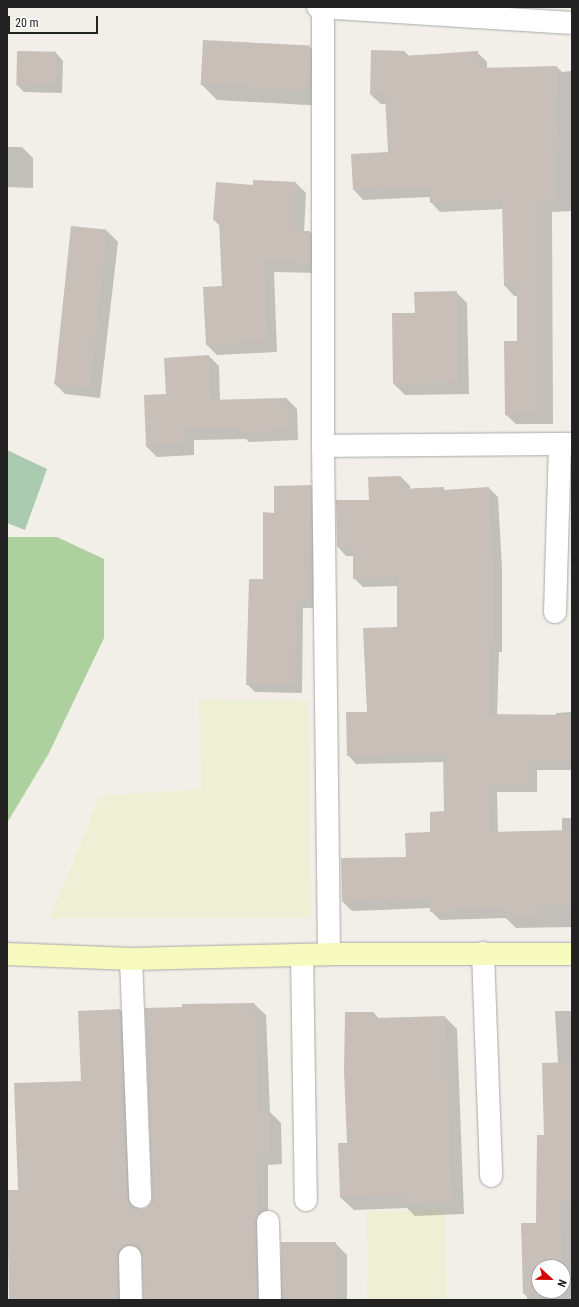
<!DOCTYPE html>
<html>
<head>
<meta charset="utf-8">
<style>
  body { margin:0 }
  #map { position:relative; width:579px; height:1307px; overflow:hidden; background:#f2efe9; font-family:"Roboto Condensed",sans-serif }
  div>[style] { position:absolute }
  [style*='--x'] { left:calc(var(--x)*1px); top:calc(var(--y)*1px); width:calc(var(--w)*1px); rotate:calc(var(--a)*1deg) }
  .farmland>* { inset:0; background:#eef0d5; transform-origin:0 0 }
  .forest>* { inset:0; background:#add19e }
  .cemetery>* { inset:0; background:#aacbaf }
  .shadow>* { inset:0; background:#0003 }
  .building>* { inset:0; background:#c7bfb8; transform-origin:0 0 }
  .roads { filter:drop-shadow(0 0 1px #a9a9a9) drop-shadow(0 0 1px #a9a9a9) }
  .street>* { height:22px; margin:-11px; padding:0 11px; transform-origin:11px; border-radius:11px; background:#fff }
  .secondary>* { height:22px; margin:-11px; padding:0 11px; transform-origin:11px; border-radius:11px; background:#f7fabf }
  span { translate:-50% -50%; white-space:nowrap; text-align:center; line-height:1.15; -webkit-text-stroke:3.5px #fff; paint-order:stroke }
  .frame { position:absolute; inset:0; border:8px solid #222; pointer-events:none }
  .north { position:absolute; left:531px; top:1259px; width:40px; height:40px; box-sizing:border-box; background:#fff; border:1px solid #a7a7a7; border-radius:50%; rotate:112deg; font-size:11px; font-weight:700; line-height:16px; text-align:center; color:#222 }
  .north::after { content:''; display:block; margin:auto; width:14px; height:18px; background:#d40000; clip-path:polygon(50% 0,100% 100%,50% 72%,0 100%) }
  .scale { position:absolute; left:8px; top:16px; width:90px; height:18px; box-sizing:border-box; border:2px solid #222; border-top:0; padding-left:5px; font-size:12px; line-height:14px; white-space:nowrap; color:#222; -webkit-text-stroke:3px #fff; paint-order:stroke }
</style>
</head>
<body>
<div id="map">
  <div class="farmland">
    <i style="clip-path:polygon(199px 699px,308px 701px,311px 918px,50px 918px,100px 796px,201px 789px)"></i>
    <i style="left:445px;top:1210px;width:90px;height:79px;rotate:89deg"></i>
  </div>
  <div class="forest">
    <i style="clip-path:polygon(7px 537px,57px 537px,104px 559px,104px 638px,49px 753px,7px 823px)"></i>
  </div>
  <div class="cemetery">
    <i style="clip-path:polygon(7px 450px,47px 469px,25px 530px,7px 523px)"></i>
  </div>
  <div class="shadow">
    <i style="clip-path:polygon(204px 41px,310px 47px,326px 63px,325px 106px,217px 100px,201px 84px)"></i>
    <i style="clip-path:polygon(405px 52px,409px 56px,477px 52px,487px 62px,487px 69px,557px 67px,562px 72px,572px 71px,572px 211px,552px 212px,553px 424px,516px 424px,506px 415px,518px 342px,518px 296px,514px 296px,505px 286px,503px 209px,440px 212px,431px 202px,430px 197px,363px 200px,354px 190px,389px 153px,387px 104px,381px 104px,371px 95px)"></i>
    <i style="clip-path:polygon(56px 53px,63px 61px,62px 93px,24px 92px,16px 84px)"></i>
    <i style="clip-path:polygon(7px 147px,22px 147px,33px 158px,33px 188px,7px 187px)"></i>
    <i style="clip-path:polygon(254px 181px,296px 183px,306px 193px,304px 232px,310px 232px,320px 242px,320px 273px,274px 272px,277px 352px,217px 355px,207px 345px,223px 286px,220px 226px,214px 220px,254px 186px)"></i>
    <i style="clip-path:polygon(107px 231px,118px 242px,100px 398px,65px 394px,54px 383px)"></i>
    <i style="clip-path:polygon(456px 292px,467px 303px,469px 394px,405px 395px,394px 384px,416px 314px)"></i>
    <i style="clip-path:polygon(209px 356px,219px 366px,220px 400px,287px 399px,297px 409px,298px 440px,249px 442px,246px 439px,194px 440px,194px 455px,157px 457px,147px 447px,167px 395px)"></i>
    <i style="clip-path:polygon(401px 477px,410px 486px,410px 489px,443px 488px,446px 491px,489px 488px,498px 497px,502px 568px,502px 652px,499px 652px,497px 716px,556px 716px,556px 713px,572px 712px,572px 770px,537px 770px,537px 792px,497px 792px,498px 833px,562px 831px,562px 818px,572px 818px,572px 927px,516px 928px,506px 918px,440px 920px,431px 911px,431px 908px,352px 911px,343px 902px,342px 859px,407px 858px,431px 833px,445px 812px,444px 762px,356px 764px,348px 755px,369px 713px,398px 628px,398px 586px,363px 587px,354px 578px,354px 556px,346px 556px,338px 547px,370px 501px)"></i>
    <i style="clip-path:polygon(311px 486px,318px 494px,314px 555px,313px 608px,303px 608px,302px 693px,255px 692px,247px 684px,275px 514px)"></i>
    <i style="clip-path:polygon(254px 1004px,266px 1015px,270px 1112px,281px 1123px,282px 1164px,268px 1165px,268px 1300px,144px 1300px,143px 1256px,142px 1256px,136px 1258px,130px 1300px,11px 1300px,7px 1191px,19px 1191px,82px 1082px,120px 1010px,132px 1022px,139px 1210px,147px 1209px,152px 1204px)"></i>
    <i style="clip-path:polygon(evenodd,555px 1011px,572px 1011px,572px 1300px,527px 1300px,527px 1297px,524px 1293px,537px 1224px,545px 1136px,558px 1063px,555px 1011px,539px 1267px,563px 1267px,563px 1291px,539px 1291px,539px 1267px)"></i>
    <i style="clip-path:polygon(374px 1013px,379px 1019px,445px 1017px,457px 1029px,464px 1214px,415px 1216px,407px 1208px,354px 1210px,341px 1198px,348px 1144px)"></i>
    <i style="clip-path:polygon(335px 1243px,347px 1255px,347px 1300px,282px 1300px)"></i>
  </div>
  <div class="building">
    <i style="left:203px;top:40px;width:107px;height:45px;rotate:3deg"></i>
    <i style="clip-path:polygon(371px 50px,405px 51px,405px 56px,478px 51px,479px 68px,557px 66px,558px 99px,555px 99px,559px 149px,556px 150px,557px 201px,543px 201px,543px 415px,505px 415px,504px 341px,517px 341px,517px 286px,504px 286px,502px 199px,430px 203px,429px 187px,353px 190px,351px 154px,388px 152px,385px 95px,370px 95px)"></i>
    <i style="left:17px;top:51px;width:39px;height:33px;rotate:1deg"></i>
    <i style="clip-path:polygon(253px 180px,296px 182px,294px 231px,310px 231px,310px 264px,264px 262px,268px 342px,206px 345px,203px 287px,222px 286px,219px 221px,213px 220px,216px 182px,253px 185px)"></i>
    <i style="left:71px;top:226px;width:36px;height:159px;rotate:6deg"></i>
    <i style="clip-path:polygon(457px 291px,458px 383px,393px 384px,392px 313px,415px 313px,414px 292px)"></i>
    <i style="clip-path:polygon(209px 355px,211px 400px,287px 398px,288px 431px,238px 432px,237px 429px,184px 430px,185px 445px,146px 447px,144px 395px,166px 394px,164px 358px)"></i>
    <i style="clip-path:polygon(401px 476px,401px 489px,444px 487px,444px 490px,489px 487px,493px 559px,494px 643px,490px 643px,489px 714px,572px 715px,572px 760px,529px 762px,528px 784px,488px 784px,490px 832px,572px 830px,572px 906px,540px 906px,541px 918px,506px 919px,505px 910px,430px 912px,430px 899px,342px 902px,341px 858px,406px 857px,405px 833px,430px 832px,430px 812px,444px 811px,443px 754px,347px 756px,346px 712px,367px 712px,363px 628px,397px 627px,397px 577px,353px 579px,353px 547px,337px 547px,336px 500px,369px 500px,368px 477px)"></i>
    <i style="clip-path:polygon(311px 485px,312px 548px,306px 548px,306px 600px,296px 600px,295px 686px,246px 685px,249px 579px,263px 579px,263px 512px,274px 513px,274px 486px)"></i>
    <i style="clip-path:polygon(255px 1003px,259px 1111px,269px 1111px,270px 1153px,256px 1153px,258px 1215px,256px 1222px,258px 1300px,143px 1300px,142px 1256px,141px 1251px,136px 1246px,130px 1245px,123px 1247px,119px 1251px,118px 1257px,118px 1300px,9px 1300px,7px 1190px,18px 1190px,14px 1083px,81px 1081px,78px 1011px,120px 1009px,128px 1197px,129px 1203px,134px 1208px,140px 1209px,146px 1208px,151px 1203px,152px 1197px,145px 1008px,182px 1007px,182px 1004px)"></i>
    <i style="clip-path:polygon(345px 1012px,374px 1012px,374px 1018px,445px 1016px,452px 1202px,402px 1204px,401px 1196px,340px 1198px,338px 1143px,347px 1143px,344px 1071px)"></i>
    <i style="clip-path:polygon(572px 1062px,572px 1201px,560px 1201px,562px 1267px,539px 1267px,539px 1291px,563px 1291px,563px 1292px,523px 1294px,521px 1223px,536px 1223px,537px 1135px,544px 1135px,542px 1063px)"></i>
    <i style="left:281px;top:1242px;width:55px;height:58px"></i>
  </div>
  <div class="roads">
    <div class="street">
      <i style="--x:318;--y:7;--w:255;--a:3.6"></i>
      <i style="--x:323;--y:7;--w:439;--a:90"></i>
      <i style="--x:323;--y:446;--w:508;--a:89.32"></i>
      <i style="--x:323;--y:446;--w:249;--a:-0.5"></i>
      <i style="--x:555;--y:612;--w:168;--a:-88.3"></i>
      <i style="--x:483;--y:953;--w:223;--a:87.9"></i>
      <i style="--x:302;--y:955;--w:245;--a:89.1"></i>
      <i style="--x:131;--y:959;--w:238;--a:87.8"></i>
      <i style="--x:268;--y:1222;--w:78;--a:88.5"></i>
      <i style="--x:130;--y:1257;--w:43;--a:88.7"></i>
    </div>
    <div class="secondary">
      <i style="--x:7;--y:954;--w:124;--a:2.3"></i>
      <i style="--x:131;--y:959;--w:198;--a:-1.4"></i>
      <i style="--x:329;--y:954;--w:243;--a:0"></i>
    </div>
  </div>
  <div class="frame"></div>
  <div class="north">N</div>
  <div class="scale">20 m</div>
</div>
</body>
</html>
